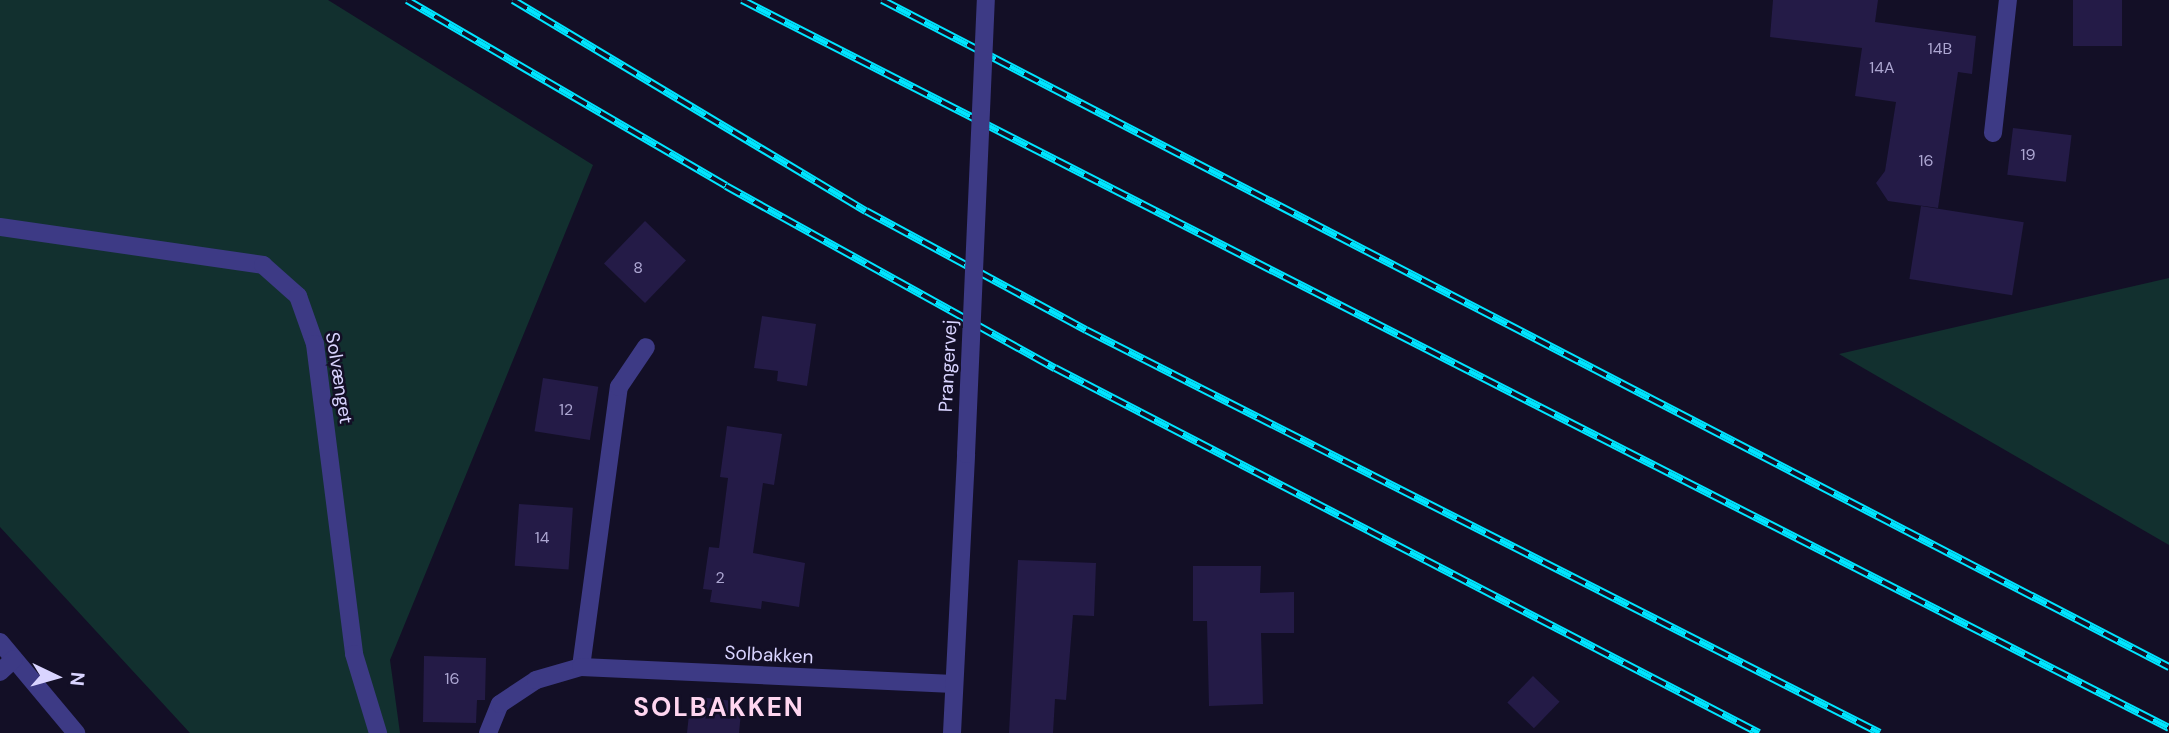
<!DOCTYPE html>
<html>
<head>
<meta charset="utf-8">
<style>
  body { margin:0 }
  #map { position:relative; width:2169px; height:733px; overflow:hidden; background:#130f26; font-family:"DM Sans",sans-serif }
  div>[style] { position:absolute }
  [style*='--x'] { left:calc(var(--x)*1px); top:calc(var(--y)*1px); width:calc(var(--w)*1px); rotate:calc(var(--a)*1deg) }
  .green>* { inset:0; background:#12302f }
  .building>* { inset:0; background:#241b47; transform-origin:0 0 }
  .service>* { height:18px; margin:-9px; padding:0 9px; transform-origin:9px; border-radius:9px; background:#3d3a85 }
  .minor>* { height:18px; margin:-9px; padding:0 9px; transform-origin:9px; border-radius:9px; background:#3d3a85 }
  .tertiary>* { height:18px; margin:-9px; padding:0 9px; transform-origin:9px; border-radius:9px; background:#3d3a85 }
  .rail>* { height:8px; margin-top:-4px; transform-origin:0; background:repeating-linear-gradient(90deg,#130f26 0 16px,#00e5ff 0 32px); box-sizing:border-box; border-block:2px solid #00e5ff }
  .tertiary-bridge>* { height:18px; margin:-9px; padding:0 9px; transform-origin:9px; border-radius:9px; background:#3d3a85 }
  span { translate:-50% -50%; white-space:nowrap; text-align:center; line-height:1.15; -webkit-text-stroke:5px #130f26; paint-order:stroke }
  .number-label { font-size:16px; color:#aca6d1 }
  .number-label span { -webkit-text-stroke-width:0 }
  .street-label { font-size:19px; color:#d9d4ff }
  .district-label { font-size:26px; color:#ffd6f0; font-weight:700; letter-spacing:2px }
  .north { position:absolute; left:21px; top:642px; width:70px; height:70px; -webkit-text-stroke:5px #130f26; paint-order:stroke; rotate:95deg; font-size:19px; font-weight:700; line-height:28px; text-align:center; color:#d9d4ff }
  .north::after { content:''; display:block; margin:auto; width:24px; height:32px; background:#d9d4ff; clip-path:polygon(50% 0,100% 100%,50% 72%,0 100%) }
</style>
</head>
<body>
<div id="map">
  <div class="green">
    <i style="clip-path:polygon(0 0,328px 0,593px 165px,390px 660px,400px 733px,190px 733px,0 527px)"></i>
    <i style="clip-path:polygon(2169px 278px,2169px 545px,1839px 354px)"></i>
  </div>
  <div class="building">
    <i style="clip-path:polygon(1773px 0,1878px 0,1875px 22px,1976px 36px,1972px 74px,1958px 72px,1938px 208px,1888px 201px,1876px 183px,1885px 171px,1896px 102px,1855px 96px,1862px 48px,1770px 37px)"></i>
    <i style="left:2073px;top:0;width:49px;height:46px"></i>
    <i style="left:2013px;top:128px;width:59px;height:47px;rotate:7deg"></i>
    <i style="left:1921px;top:206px;width:104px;height:74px;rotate:9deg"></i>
    <i style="left:645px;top:221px;width:57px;height:59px;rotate:44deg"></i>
    <i style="clip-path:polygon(762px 316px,816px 324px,807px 386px,777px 381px,778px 371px,754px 368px)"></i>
    <i style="left:543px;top:378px;width:56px;height:54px;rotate:9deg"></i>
    <i style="clip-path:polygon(727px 426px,782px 434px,774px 485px,763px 483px,753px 553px,805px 563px,799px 607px,762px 601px,761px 609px,710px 602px,712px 590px,703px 589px,709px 547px,719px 548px,728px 478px,720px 477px)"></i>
    <i style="left:519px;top:504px;width:54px;height:62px;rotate:4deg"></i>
    <i style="clip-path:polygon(1018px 560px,1096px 563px,1094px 616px,1073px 615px,1066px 700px,1055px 699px,1053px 733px,1009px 733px)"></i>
    <i style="clip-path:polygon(1193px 566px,1261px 566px,1260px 593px,1294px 592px,1294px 633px,1261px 633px,1263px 704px,1209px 706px,1207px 621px,1193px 621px)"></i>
    <i style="clip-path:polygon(424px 656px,486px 658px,485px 700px,477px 700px,476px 723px,423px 722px)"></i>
    <i style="left:1533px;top:676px;width:37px;height:37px;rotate:44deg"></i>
    <i style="clip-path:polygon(691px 696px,742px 702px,739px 733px,687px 733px)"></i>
  </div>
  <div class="service">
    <i style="--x:0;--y:227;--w:266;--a:8.2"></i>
    <i style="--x:263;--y:265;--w:47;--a:41.5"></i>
    <i style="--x:298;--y:296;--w:51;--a:70.5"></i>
    <i style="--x:315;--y:344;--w:312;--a:82.8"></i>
    <i style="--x:354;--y:654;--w:83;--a:73.1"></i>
  </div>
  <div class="minor">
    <i style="--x:1993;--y:133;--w:134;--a:-83.6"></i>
    <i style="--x:581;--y:667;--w:283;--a:-82.3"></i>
    <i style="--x:619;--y:387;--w:48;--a:-56"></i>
    <i style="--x:488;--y:733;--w:31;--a:-68"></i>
    <i style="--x:500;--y:704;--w:43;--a:-33.7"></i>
    <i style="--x:536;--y:680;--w:47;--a:-16.1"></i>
    <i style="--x:581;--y:667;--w:373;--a:2.6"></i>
  </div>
  <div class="tertiary">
    <i style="--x:0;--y:642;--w:119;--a:50.1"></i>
    <i style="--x:0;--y:672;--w:19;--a:-43"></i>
    <i style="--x:952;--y:733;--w:279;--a:-87.1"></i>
  </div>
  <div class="rail">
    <i style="--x:407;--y:0;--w:369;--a:30.2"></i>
    <i style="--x:726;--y:186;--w:376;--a:29"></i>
    <i style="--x:1055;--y:368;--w:793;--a:27.41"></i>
    <i style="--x:513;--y:0;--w:411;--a:30.9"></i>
    <i style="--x:866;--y:211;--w:250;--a:28.4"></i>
    <i style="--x:1086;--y:330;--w:890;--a:26.91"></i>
    <i style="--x:742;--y:0;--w:1602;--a:27.03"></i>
    <i style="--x:882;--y:0;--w:1450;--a:27.4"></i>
  </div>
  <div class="tertiary-bridge">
    <i style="--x:966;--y:454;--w:454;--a:-87.5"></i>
  </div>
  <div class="number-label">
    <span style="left:1940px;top:49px">14B</span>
    <span style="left:1882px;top:68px">14A</span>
    <span style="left:2028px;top:155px">19</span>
    <span style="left:1926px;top:161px">16</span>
    <span style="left:638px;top:268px">8</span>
    <span style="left:566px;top:410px">12</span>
    <span style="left:542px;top:538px">14</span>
    <span style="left:720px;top:578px">2</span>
    <span style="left:452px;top:679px">16</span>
  </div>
  <div class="street-label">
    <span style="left:948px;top:366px;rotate:-87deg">Prangervej</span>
    <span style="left:339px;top:378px;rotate:81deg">Solvænget</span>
    <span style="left:769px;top:655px;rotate:3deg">Solbakken</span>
  </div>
  <div class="district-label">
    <span style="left:719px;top:708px">SOLBAKKEN</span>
  </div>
  <div class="north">N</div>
</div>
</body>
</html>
